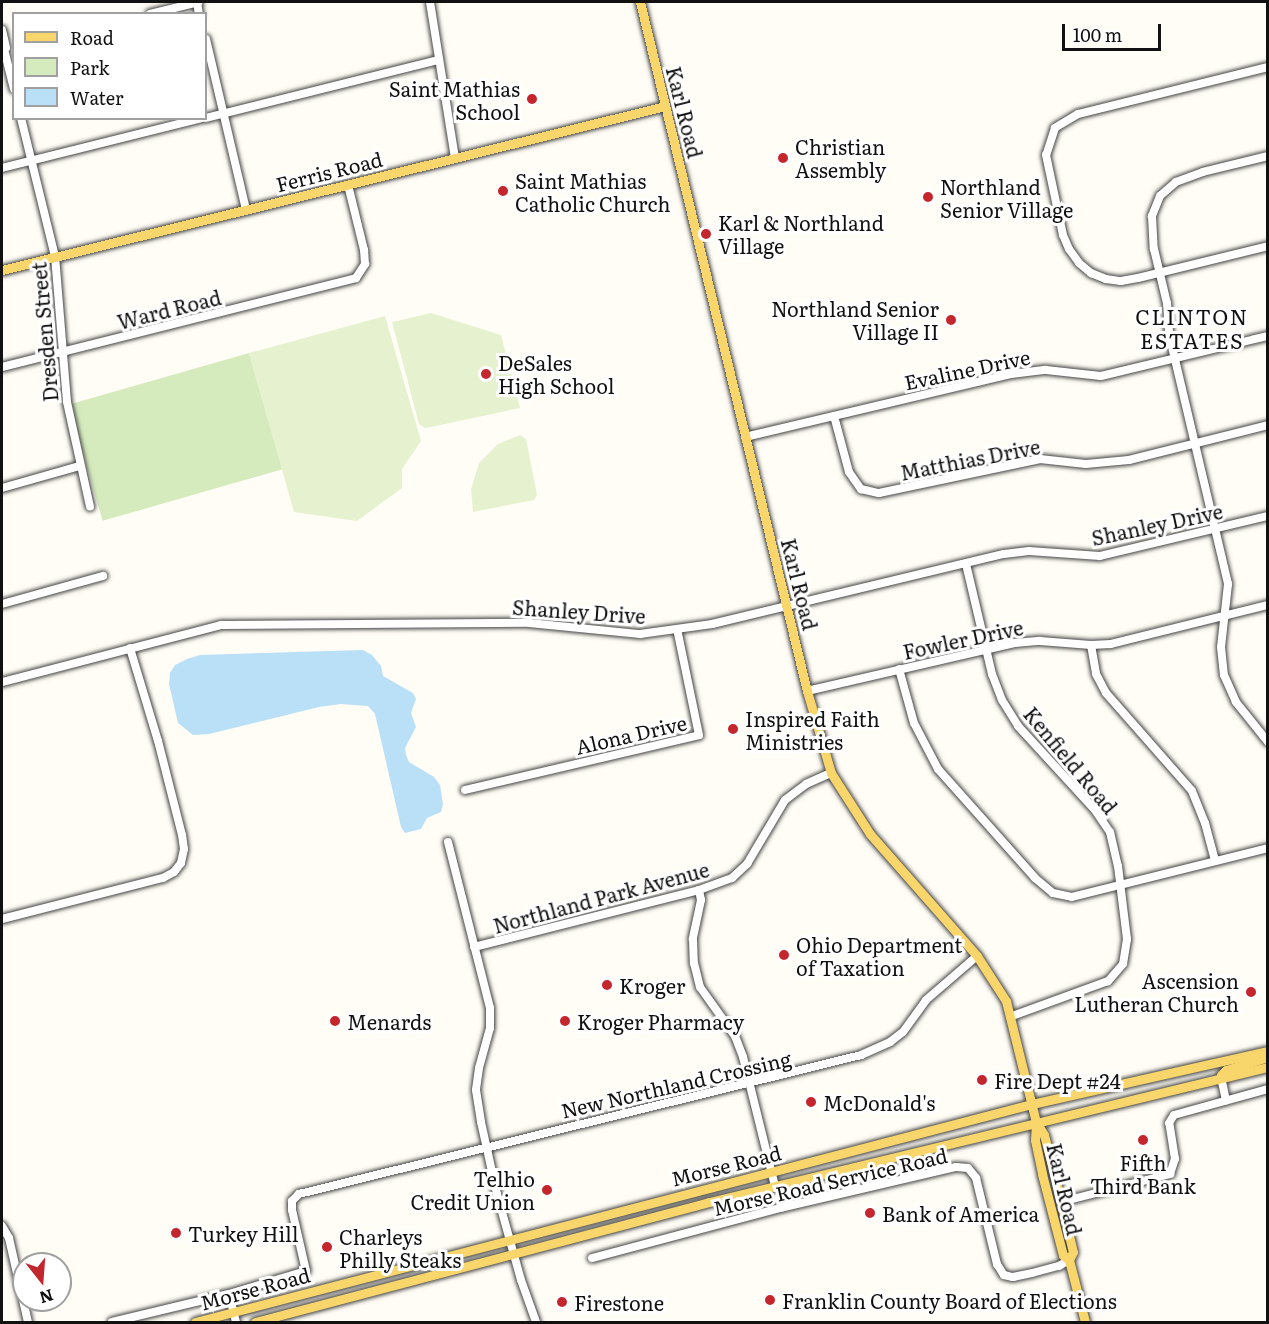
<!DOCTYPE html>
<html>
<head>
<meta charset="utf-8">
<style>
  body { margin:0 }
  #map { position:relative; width:1269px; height:1324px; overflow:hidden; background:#fffdf5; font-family:Literata,serif }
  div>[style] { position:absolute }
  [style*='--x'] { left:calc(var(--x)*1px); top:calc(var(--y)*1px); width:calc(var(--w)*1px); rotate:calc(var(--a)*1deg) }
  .green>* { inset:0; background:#d5ebbd; transform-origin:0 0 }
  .pitch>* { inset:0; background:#e6f2cf }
  .water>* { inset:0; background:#b9e0f7 }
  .roads { filter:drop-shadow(0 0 2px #444) drop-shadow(0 0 2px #444) }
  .minor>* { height:8px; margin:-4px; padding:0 4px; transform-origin:4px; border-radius:4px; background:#fff }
  .major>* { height:9px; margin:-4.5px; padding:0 4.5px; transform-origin:4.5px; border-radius:4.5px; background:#f9d66b }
  .dots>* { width:16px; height:16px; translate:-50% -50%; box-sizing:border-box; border:3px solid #fff; border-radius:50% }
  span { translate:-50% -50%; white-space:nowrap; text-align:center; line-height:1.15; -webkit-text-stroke:6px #fff; paint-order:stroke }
  .poi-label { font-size:20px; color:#111 }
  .right { translate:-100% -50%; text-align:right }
  .left { translate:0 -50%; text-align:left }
  .street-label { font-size:20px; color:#111 }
  .neighbourhood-label { font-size:21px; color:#111; letter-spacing:1.5px }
  .frame { position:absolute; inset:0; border:3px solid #111; pointer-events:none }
  .legend { position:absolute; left:12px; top:12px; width:195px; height:108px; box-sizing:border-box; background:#fff; border:2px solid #a0a0a0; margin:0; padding:8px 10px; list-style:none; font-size:18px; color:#111 }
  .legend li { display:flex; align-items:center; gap:12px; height:30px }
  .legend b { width:30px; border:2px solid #a0a0a0 }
  .north { position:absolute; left:12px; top:1252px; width:60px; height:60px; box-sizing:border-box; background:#fff; border:2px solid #a0a0a0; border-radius:50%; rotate:163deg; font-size:16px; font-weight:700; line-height:24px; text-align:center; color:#111 }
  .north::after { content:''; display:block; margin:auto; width:21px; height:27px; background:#c4262e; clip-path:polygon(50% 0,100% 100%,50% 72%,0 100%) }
  .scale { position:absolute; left:1062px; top:24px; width:99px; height:27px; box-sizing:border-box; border:3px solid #111; border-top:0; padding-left:8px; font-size:18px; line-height:21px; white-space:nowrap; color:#111; -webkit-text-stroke:4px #fff; paint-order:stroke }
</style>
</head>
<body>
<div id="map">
  <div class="green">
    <i style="left:249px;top:353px;width:121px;height:187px;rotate:74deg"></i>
  </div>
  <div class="pitch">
    <i style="clip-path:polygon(431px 313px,501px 335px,520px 408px,431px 427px,425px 428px,419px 424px,392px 322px)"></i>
    <i style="clip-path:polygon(385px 316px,421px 441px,402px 469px,402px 488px,357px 521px,294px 512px,249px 353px)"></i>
    <i style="clip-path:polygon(520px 435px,526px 439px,537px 495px,534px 500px,473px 512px,471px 489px,479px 463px,498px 444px)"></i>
  </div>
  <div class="water">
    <i style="clip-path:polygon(363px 650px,372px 655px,381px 666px,383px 676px,413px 693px,416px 699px,411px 713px,416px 727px,405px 748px,406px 755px,409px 762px,434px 777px,440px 785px,443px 804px,441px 812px,427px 818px,421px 829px,405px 833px,401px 827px,375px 714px,368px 706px,341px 704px,319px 707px,209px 734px,193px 735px,178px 723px,169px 684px,170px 673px,175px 665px,187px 659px,200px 655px)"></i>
  </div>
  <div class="roads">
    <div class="minor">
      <i style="--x:197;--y:2;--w:12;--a:81"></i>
      <i style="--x:430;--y:2;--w:158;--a:80.9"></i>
      <i style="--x:150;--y:14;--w:50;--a:-13.8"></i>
      <i style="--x:2;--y:30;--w:18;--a:77"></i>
      <i style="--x:206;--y:39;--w:176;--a:76.8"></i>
      <i style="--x:4;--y:49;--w:41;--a:76"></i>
      <i style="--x:1268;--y:67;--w:196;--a:166.1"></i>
      <i style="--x:1078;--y:114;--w:27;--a:149"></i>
      <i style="--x:1055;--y:128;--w:28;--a:108"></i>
      <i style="--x:1046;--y:155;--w:82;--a:78"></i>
      <i style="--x:1063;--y:235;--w:15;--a:67"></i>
      <i style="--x:1069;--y:249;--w:17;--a:54"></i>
      <i style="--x:1079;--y:263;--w:16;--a:40"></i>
      <i style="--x:1091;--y:273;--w:16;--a:22"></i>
      <i style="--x:1106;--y:279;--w:15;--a:8"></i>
      <i style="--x:1121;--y:281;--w:17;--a:-10"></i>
      <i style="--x:1138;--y:278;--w:134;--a:-13.8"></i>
      <i style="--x:21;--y:118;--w:142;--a:76.2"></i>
      <i style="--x:55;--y:256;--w:146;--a:85.3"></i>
      <i style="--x:67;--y:402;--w:107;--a:77.6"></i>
      <i style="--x:206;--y:118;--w:240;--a:-14"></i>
      <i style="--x:1268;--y:156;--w:67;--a:166.2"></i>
      <i style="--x:1203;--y:172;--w:29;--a:160"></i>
      <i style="--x:1176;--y:182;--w:21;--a:139"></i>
      <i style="--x:1160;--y:196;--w:22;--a:112"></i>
      <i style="--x:1152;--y:216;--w:33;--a:87"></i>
      <i style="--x:1154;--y:249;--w:56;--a:76.5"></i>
      <i style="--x:1167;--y:303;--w:31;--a:86"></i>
      <i style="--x:1169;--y:334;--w:257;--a:76.7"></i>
      <i style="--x:1228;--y:584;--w:63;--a:96.3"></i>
      <i style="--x:1221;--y:647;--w:28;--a:84"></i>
      <i style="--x:1224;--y:675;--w:30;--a:66"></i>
      <i style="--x:1236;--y:702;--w:51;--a:51.3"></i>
      <i style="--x:2;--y:168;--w:206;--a:-14"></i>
      <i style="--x:2;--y:367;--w:365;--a:-14.1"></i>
      <i style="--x:356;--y:278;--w:17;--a:-57"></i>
      <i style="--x:365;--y:264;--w:14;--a:-94"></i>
      <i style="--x:364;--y:250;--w:67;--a:-103.8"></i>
      <i style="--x:834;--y:416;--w:58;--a:75"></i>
      <i style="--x:849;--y:472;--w:21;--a:55"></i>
      <i style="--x:861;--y:489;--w:18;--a:13"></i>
      <i style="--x:879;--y:493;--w:165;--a:-11.9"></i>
      <i style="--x:1040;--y:459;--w:46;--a:6.2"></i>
      <i style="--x:1086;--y:464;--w:43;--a:-5.3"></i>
      <i style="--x:1129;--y:460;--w:143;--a:-14.1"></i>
      <i style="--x:745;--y:437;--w:273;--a:-13.3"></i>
      <i style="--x:1011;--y:374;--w:35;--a:-7"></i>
      <i style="--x:1046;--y:370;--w:55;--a:6.2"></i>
      <i style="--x:1101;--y:376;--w:172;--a:-13.5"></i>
      <i style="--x:2;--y:488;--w:81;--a:-15.8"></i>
      <i style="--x:966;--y:564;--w:113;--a:76.7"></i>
      <i style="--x:992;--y:674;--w:28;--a:69"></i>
      <i style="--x:1002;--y:700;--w:31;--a:58"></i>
      <i style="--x:1018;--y:726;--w:114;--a:47.5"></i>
      <i style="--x:1095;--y:810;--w:27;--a:56"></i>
      <i style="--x:1110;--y:832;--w:35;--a:77"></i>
      <i style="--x:1118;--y:866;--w:74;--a:83"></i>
      <i style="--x:1127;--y:939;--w:25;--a:99"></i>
      <i style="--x:1123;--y:964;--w:23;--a:131"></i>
      <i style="--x:1108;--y:981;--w:102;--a:160"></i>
      <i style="--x:2;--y:604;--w:105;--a:-15.5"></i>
      <i style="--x:1091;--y:645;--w:29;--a:80"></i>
      <i style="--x:1096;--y:674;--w:21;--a:62"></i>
      <i style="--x:1106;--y:693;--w:130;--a:48.7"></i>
      <i style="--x:1192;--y:791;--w:35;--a:68"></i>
      <i style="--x:1205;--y:823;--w:39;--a:75"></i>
      <i style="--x:899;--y:669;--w:56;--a:74.5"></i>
      <i style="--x:914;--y:723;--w:52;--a:62.4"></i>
      <i style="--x:938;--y:769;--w:146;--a:48.3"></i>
      <i style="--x:1035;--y:878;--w:23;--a:40"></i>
      <i style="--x:1053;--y:893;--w:19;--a:12"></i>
      <i style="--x:1072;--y:897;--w:202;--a:-14"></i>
      <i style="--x:2;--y:682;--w:226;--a:-14.6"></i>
      <i style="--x:221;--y:625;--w:308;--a:-0.4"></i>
      <i style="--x:529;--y:623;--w:112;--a:5.7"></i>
      <i style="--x:640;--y:634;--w:73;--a:-7.9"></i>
      <i style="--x:712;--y:624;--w:300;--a:-13.5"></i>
      <i style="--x:1004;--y:554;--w:25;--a:-7"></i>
      <i style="--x:1029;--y:551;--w:71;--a:4"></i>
      <i style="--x:1100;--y:556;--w:173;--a:-13.4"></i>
      <i style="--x:807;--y:691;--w:213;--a:-13"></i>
      <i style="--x:1015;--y:643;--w:25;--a:-5"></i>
      <i style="--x:1040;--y:641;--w:51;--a:4.5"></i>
      <i style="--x:1091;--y:645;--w:20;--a:-3"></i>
      <i style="--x:1111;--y:644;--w:162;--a:-14"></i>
      <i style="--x:465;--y:790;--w:240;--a:-13.2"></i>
      <i style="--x:699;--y:735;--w:108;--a:-101.7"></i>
      <i style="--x:448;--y:842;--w:171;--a:75.8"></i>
      <i style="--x:490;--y:1008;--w:20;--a:90"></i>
      <i style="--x:490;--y:1028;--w:41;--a:105.4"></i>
      <i style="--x:479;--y:1068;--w:22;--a:98"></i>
      <i style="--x:476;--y:1090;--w:32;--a:81"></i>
      <i style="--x:481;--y:1122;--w:74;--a:77.5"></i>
      <i style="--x:497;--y:1194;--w:89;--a:74.4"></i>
      <i style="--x:521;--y:1280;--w:45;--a:70.3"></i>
      <i style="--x:699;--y:890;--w:10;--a:79"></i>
      <i style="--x:701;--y:900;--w:40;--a:102"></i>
      <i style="--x:693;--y:939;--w:24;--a:88"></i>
      <i style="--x:694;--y:963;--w:25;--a:76"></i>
      <i style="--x:700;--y:987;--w:60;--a:54.5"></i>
      <i style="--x:735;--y:1036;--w:22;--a:69"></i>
      <i style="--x:743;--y:1057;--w:133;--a:76.1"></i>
      <i style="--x:2;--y:919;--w:166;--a:-14.3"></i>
      <i style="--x:163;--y:878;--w:13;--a:-29"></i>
      <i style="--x:174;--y:872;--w:11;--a:-52"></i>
      <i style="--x:181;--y:863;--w:14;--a:-78"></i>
      <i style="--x:184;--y:849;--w:14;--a:-98"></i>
      <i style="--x:182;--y:835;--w:97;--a:-104.3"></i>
      <i style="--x:158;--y:741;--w:97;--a:-106.8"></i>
      <i style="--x:474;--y:947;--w:232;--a:-14.2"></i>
      <i style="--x:699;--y:890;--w:35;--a:-20"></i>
      <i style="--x:732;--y:878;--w:21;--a:-43"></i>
      <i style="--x:747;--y:864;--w:74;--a:-59.3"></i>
      <i style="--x:785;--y:800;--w:26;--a:-37"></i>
      <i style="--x:806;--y:784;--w:27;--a:-24"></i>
      <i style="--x:1221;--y:1077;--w:24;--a:78"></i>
      <i style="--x:1061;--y:1202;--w:113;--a:-14.4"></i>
      <i style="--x:1170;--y:1174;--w:16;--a:-72"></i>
      <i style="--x:1175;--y:1159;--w:36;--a:-99"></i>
      <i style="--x:1169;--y:1123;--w:9;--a:-58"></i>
      <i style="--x:1174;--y:1115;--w:98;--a:-15.5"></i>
      <i style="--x:2;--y:1226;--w:14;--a:60"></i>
      <i style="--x:9;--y:1238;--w:86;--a:77.3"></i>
      <i style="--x:592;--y:1258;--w:195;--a:-14.9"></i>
      <i style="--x:780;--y:1208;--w:181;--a:-13.1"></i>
      <i style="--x:956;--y:1167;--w:12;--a:5"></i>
      <i style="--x:968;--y:1168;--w:13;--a:51"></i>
      <i style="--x:976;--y:1178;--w:89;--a:76.3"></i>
      <i style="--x:997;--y:1264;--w:13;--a:58"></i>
      <i style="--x:1004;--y:1275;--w:9;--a:13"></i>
      <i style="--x:1013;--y:1277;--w:19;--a:-12"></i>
      <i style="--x:1032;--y:1273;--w:28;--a:-15"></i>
      <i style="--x:1059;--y:1266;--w:12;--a:-31"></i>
      <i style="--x:229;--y:1294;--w:80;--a:-16.6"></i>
      <i style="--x:306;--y:1271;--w:63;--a:-102.9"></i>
      <i style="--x:292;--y:1210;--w:9;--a:-90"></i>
      <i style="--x:292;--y:1201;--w:10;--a:-45"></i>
      <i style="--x:299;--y:1194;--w:579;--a:-13.89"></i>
      <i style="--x:861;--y:1055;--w:32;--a:-24"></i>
      <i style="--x:890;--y:1042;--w:16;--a:-38"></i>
      <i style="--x:903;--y:1032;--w:39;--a:-54"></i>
      <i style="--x:926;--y:1000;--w:67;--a:-40.8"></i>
      <i style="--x:112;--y:1322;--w:120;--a:-13.5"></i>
      <i style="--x:229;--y:1294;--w:29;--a:76"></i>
    </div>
    <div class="major">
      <i style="--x:640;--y:2;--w:709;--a:76.38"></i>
      <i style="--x:807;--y:691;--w:85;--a:73.7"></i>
      <i style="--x:831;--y:773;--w:72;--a:57.4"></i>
      <i style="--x:870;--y:834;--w:162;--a:48.7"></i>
      <i style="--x:977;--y:956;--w:54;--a:57.2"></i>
      <i style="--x:1006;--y:1001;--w:125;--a:76.1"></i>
      <i style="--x:1036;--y:1122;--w:15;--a:58"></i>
      <i style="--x:1044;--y:1135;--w:35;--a:75"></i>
      <i style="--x:1053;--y:1169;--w:85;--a:76.5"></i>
      <i style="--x:1073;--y:1252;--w:9;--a:117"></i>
      <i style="--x:1069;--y:1260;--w:64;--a:75.5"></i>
      <i style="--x:2;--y:270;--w:683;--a:-13.89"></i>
      <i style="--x:1221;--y:1075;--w:7;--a:-45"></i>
      <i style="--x:1226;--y:1070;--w:44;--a:-17.2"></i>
      <i style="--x:1036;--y:1122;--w:18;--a:93"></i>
      <i style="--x:1035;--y:1140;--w:35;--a:78"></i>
      <i style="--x:1042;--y:1174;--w:84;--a:75.5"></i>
      <i style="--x:1063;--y:1255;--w:8;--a:40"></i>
      <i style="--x:195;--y:1322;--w:865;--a:-14.6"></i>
      <i style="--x:1032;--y:1104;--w:242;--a:-12.7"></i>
      <i style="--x:255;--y:1322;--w:470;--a:-14.8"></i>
      <i style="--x:709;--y:1202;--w:575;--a:-13.58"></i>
    </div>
  </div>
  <div class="dots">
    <i style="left:532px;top:99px;background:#c4262e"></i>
    <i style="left:783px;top:158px;background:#c4262e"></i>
    <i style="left:503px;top:191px;background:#c4262e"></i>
    <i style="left:928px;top:197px;background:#c4262e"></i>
    <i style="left:706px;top:234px;background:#c4262e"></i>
    <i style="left:951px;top:320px;background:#c4262e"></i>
    <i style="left:486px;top:374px;background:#c4262e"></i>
    <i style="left:733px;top:729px;background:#c4262e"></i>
    <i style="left:784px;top:955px;background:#c4262e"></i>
    <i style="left:607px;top:985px;background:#c4262e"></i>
    <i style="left:1251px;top:992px;background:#c4262e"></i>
    <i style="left:335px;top:1021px;background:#c4262e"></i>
    <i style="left:565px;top:1021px;background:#c4262e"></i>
    <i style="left:982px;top:1080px;background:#c4262e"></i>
    <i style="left:811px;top:1102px;background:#c4262e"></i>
    <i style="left:1143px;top:1140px;background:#c4262e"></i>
    <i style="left:547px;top:1190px;background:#c4262e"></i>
    <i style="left:870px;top:1213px;background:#c4262e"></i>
    <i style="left:176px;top:1233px;background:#c4262e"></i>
    <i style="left:327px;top:1247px;background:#c4262e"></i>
    <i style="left:770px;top:1300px;background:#c4262e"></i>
    <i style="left:562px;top:1302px;background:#c4262e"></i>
  </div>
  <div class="poi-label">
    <span class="right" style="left:520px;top:100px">Saint Mathias<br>School</span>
    <span class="left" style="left:795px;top:158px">Christian<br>Assembly</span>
    <span class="left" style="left:515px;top:192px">Saint Mathias<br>Catholic Church</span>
    <span class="left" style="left:940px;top:198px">Northland<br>Senior Village</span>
    <span class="left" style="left:718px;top:234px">Karl &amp; Northland<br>Village</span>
    <span class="right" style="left:939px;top:320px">Northland Senior<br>Village II</span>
    <span class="left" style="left:498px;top:374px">DeSales<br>High School</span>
    <span class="left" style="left:745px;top:730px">Inspired Faith<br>Ministries</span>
    <span class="left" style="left:796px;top:956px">Ohio Department<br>of Taxation</span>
    <span class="right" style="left:1239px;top:992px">Ascension<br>Lutheran Church</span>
    <span class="left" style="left:619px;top:985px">Kroger</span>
    <span class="left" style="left:347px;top:1021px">Menards</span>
    <span class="left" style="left:577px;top:1021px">Kroger Pharmacy</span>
    <span class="left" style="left:994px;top:1080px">Fire Dept #24</span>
    <span class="left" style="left:823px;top:1102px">McDonald's</span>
    <span style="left:1143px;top:1174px">Fifth<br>Third Bank</span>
    <span class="right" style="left:535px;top:1190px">Telhio<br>Credit Union</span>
    <span class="left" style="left:882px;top:1213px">Bank of America</span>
    <span class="left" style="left:188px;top:1233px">Turkey Hill</span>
    <span class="left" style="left:339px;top:1248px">Charleys<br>Philly Steaks</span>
    <span class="left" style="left:782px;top:1300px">Franklin County Board of Elections</span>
    <span class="left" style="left:574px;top:1302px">Firestone</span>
  </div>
  <div class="street-label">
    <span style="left:685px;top:112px;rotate:76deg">Karl Road</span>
    <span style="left:329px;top:171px;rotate:-14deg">Ferris Road</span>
    <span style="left:169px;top:309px;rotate:-14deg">Ward Road</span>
    <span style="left:44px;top:332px;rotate:-95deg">Dresden Street</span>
    <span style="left:967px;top:369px;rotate:-12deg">Evaline Drive</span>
    <span style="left:970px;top:459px;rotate:-11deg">Matthias Drive</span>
    <span style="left:1157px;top:524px;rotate:-12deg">Shanley Drive</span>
    <span style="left:800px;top:584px;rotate:76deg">Karl Road</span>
    <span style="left:579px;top:611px;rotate:4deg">Shanley Drive</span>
    <span style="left:963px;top:639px;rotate:-12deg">Fowler Drive</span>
    <span style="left:631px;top:734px;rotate:-13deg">Alona Drive</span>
    <span style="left:1071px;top:760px;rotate:50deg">Kenfield Road</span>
    <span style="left:601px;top:897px;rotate:-15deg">Northland Park Avenue</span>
    <span style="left:676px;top:1084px;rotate:-13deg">New Northland Crossing</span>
    <span style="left:726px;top:1165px;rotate:-14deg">Morse Road</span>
    <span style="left:830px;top:1181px;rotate:-13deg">Morse Road Service Road</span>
    <span style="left:1065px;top:1189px;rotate:77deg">Karl Road</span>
    <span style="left:255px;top:1288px;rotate:-15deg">Morse Road</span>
  </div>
  <div class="neighbourhood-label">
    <span style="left:1192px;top:328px">CLINTON<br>ESTATES</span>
  </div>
  <div class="frame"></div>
  <ul class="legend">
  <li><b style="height:8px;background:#f9d66b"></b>Road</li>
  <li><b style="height:16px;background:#d5ebbd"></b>Park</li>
  <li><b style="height:16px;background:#b9e0f7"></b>Water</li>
  </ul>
  <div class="north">N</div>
  <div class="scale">100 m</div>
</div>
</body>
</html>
